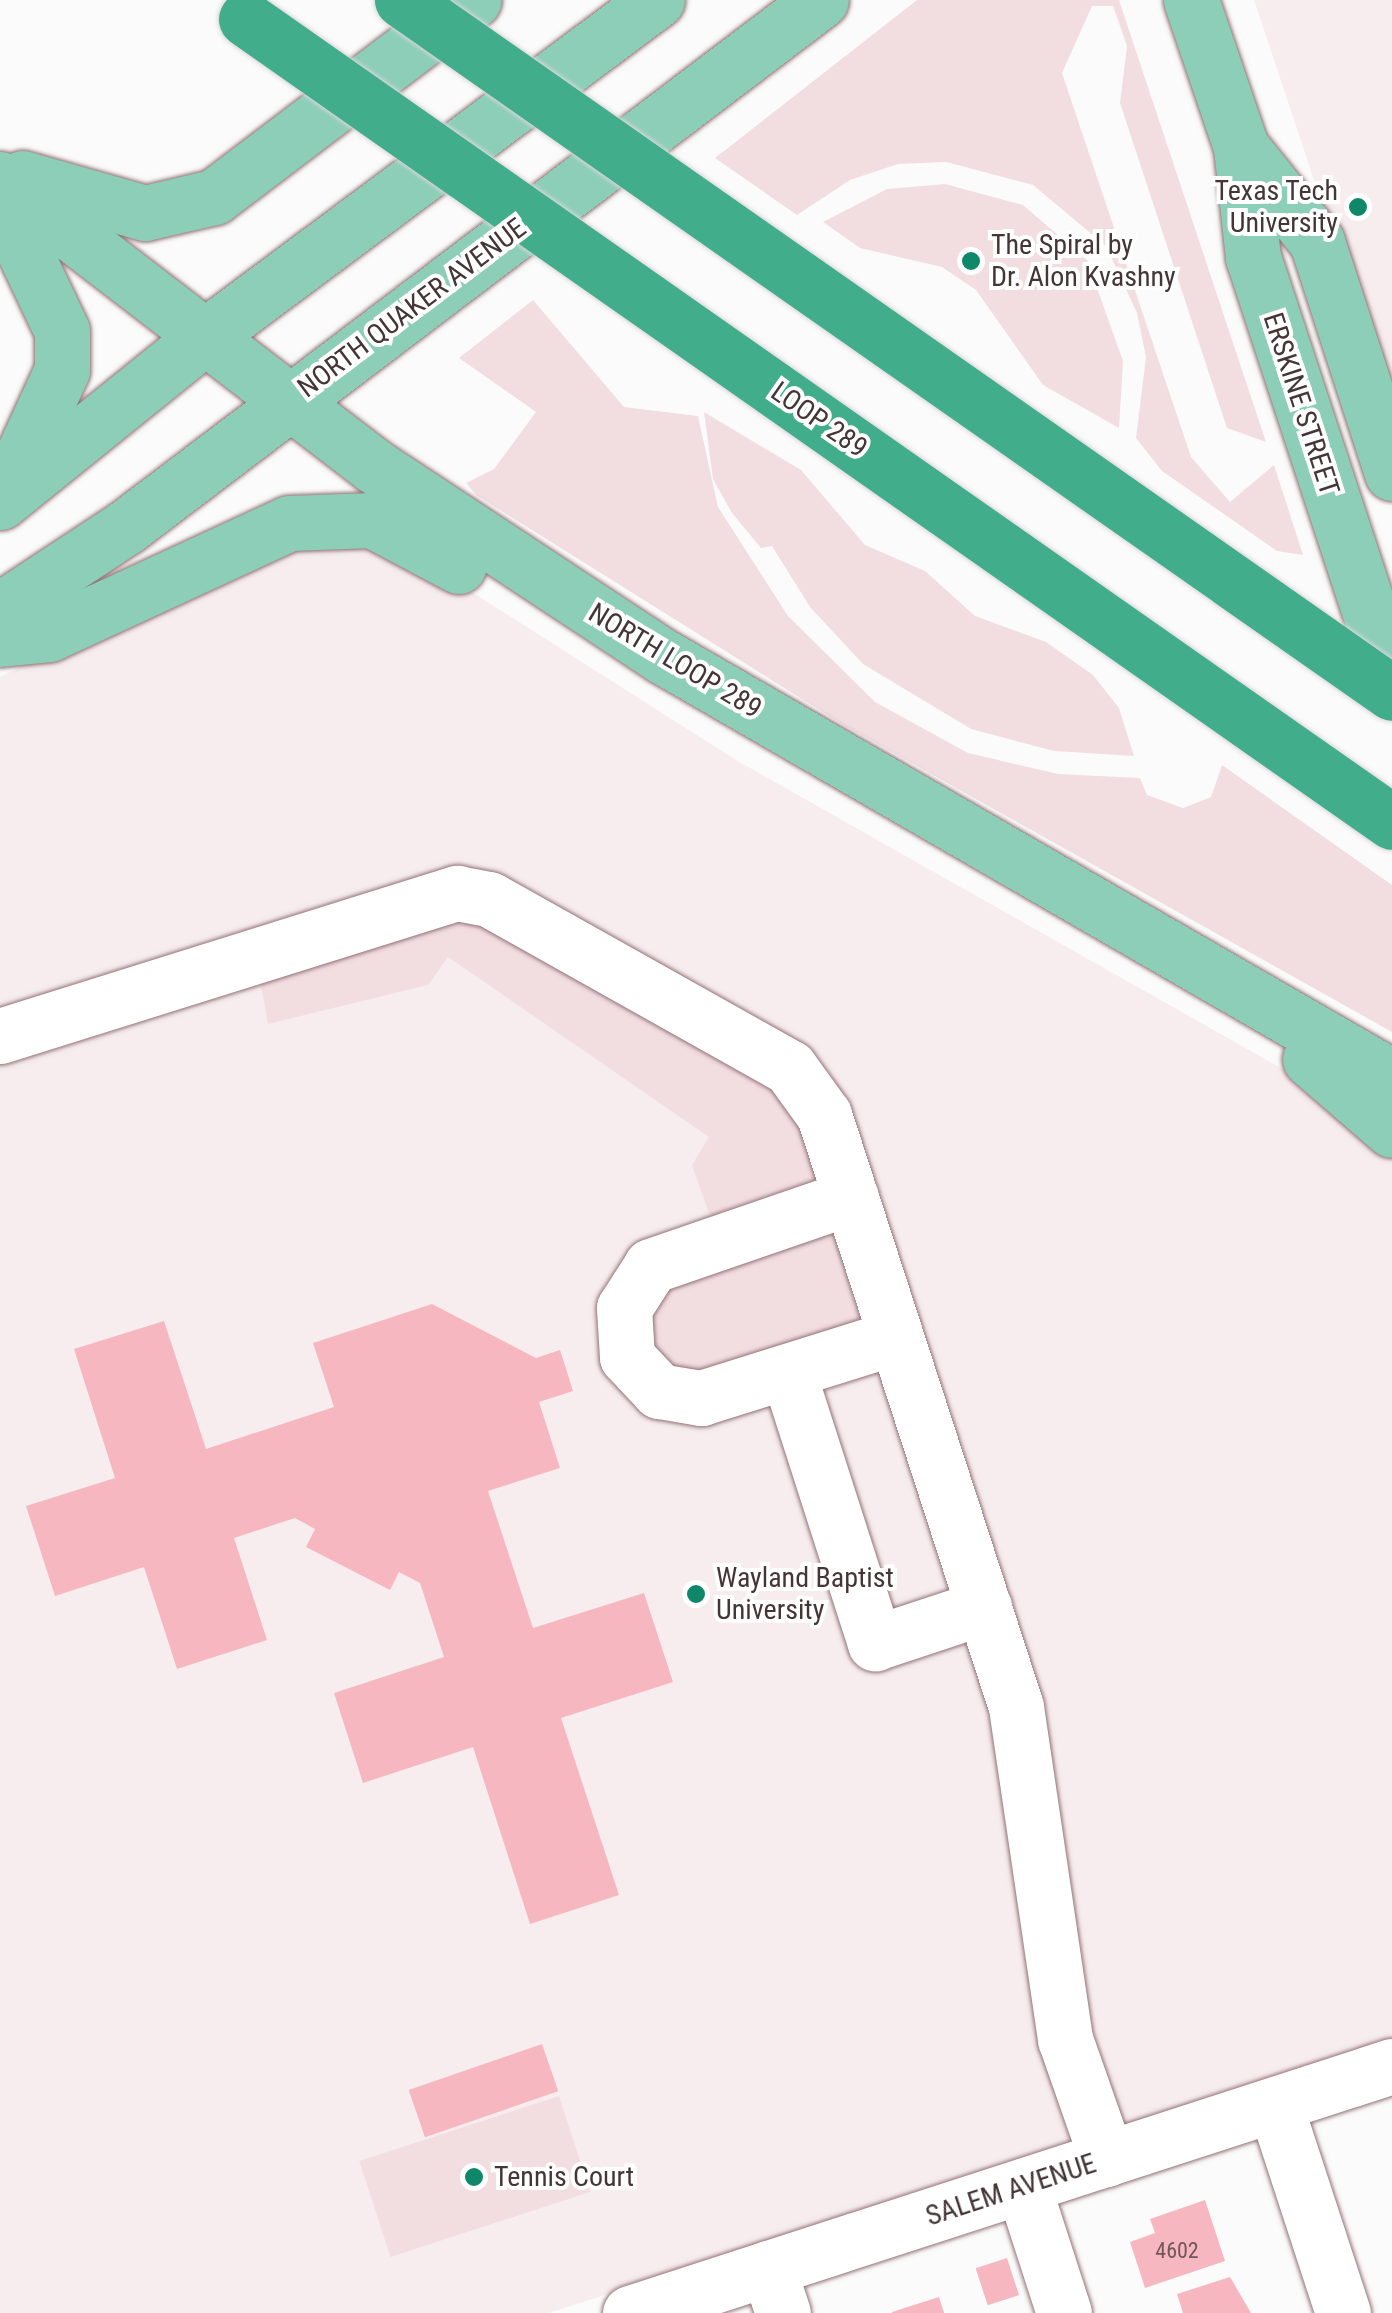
<!DOCTYPE html>
<html>
<head>
<meta charset="utf-8">
<style>
  body { margin:0 }
  #map { position:relative; width:1392px; height:2313px; overflow:hidden; background:#fbfbfb; font-family:"Roboto Condensed",sans-serif }
  div>[style] { position:absolute }
  [style*='--x'] { left:calc(var(--x)*1px); top:calc(var(--y)*1px); width:calc(var(--w)*1px); rotate:calc(var(--a)*1deg) }
  .built>* { inset:0; background:#f7edee }
  .green>* { inset:0; background:#f2dee1; transform-origin:0 0 }
  .building>* { inset:0; background:#f7b7c1; transform-origin:0 0 }
  .roads { filter:drop-shadow(0 0 2px #937176) drop-shadow(0 0 2px #937176) }
  .minor>* { height:55px; margin:-27.5px; padding:0 27.5px; transform-origin:27.5px; border-radius:27.5px; background:#fff }
  .major>* { height:55px; margin:-27.5px; padding:0 27.5px; transform-origin:27.5px; border-radius:27.5px; background:#8dceb9 }
  .bridges { filter:drop-shadow(0 0 2px #dad7d7) drop-shadow(0 0 2px #dad7d7) }
  .highway-bridge>* { height:55px; margin:-27.5px; padding:0 27.5px; transform-origin:27.5px; border-radius:27.5px; background:#41ad8b }
  .dots>* { width:28px; height:28px; translate:-50% -50%; box-sizing:border-box; border:5px solid #fff; border-radius:50% }
  span { translate:-50% -50%; white-space:nowrap; text-align:center; line-height:1.15; -webkit-text-stroke:8px #fff; paint-order:stroke }
  .number-label { font-size:22px; color:#71565a }
  .number-label span { -webkit-text-stroke-width:0 }
  .poi-label { font-size:28px; color:#443537 }
  .right { translate:-100% -50%; text-align:right }
  .left { translate:0 -50%; text-align:left }
  .street-label { font-size:28px; color:#443537 }
</style>
</head>
<body>
<div id="map">
  <div class="built">
    <i style="clip-path:polygon(1254px 0,1392px 0,1392px 414px)"></i>
    <i style="clip-path:polygon(335px 535px,415px 556px,736px 760px,1295px 1076px,1392px 1149px,1392px 2039px,549px 2313px,0 2313px,0 677px,236px 560px)"></i>
  </div>
  <div class="green">
    <i style="clip-path:polygon(917px 0,1119px 0,1266px 442px,1227px 428px,1120px 103px,1127px 46px,1113px 6px,1092px 6px,1062px 73px,1191px 457px,1230px 502px,1274px 465px,1303px 555px,1277px 551px,1162px 471px,1136px 438px,1146px 357px,1137px 313px,1106px 246px,1033px 185px,946px 162px,898px 164px,850px 180px,797px 215px,715px 158px)"></i>
    <i style="clip-path:polygon(945px 184px,1023px 205px,1087px 260px,1123px 361px,1119px 428px,1043px 385px,976px 290px,942px 267px,860px 248px,823px 222px,887px 189px)"></i>
    <i style="clip-path:polygon(533px 300px,624px 407px,698px 416px,718px 507px,788px 616px,875px 702px,968px 753px,1058px 774px,1140px 778px,1147px 795px,1183px 808px,1211px 797px,1222px 765px,1392px 885px,1392px 1032px,842px 724px,476px 495px,466px 483px,494px 469px,536px 412px,459px 358px)"></i>
    <i style="clip-path:polygon(704px 412px,801px 470px,865px 545px,925px 571px,975px 616px,1046px 642px,1093px 675px,1119px 708px,1134px 756px,1054px 751px,971px 729px,863px 664px,810px 607px,772px 546px,761px 548px,732px 513px,713px 479px)"></i>
    <i style="clip-path:polygon(424px 921px,478px 921px,787px 1094px,826px 1185px,712px 1222px,692px 1165px,709px 1137px,448px 957px,428px 985px,268px 1024px,260px 980px)"></i>
    <i style="clip-path:polygon(833px 1231px,862px 1323px,712px 1378px,651px 1359px,651px 1295px)"></i>
    <i style="left:559px;top:2096px;width:101px;height:210px;rotate:72deg"></i>
  </div>
  <div class="building">
    <i style="clip-path:polygon(432px 1304px,536px 1358px,560px 1350px,573px 1391px,539px 1402px,560px 1468px,488px 1491px,533px 1628px,644px 1593px,673px 1682px,561px 1718px,619px 1895px,530px 1924px,473px 1747px,363px 1783px,334px 1693px,444px 1657px,420px 1583px,399px 1572px,390px 1590px,306px 1547px,315px 1529px,295px 1518px,234px 1538px,267px 1640px,177px 1669px,144px 1567px,55px 1596px,26px 1506px,115px 1478px,74px 1349px,164px 1321px,206px 1449px,334px 1407px,313px 1343px)"></i>
    <i style="left:542px;top:2044px;width:50px;height:141px;rotate:71deg"></i>
    <i style="clip-path:polygon(1205px 2200px,1225px 2261px,1145px 2288px,1130px 2242px,1155px 2233px,1150px 2219px)"></i>
    <i style="left:1007px;top:2258px;width:39px;height:33px;rotate:72deg"></i>
    <i style="clip-path:polygon(1230px 2277px,1251px 2313px,1183px 2313px,1177px 2294px)"></i>
    <i style="clip-path:polygon(939px 2297px,944px 2313px,892px 2313px,892px 2312px)"></i>
  </div>
  <div class="roads">
    <div class="minor">
      <i style="--x:0;--y:1036;--w:479;--a:-17.4"></i>
      <i style="--x:457;--y:893;--w:33;--a:11"></i>
      <i style="--x:489;--y:899;--w:345;--a:29.3"></i>
      <i style="--x:790;--y:1068;--w:58;--a:54.1"></i>
      <i style="--x:824;--y:1115;--w:622;--a:72.03"></i>
      <i style="--x:1016;--y:1707;--w:336;--a:81.6"></i>
      <i style="--x:1065;--y:2039;--w:127;--a:70.7"></i>
      <i style="--x:851;--y:1197;--w:212;--a:161"></i>
      <i style="--x:651;--y:1266;--w:50;--a:122.7"></i>
      <i style="--x:624;--y:1308;--w:49;--a:86.5"></i>
      <i style="--x:627;--y:1357;--w:47;--a:46.7"></i>
      <i style="--x:659;--y:1391;--w:43;--a:9.5"></i>
      <i style="--x:701;--y:1398;--w:204;--a:-17.4"></i>
      <i style="--x:788;--y:1372;--w:285;--a:72.2"></i>
      <i style="--x:875;--y:1643;--w:115;--a:-18.3"></i>
      <i style="--x:1275;--y:2105;--w:219;--a:71.9"></i>
      <i style="--x:1023;--y:2186;--w:133;--a:72.1"></i>
      <i style="--x:768;--y:2268;--w:47;--a:71.6"></i>
      <i style="--x:630;--y:2313;--w:801;--a:-17.96"></i>
    </div>
    <div class="major">
      <i style="--x:1191;--y:0;--w:155;--a:71.2"></i>
      <i style="--x:1241;--y:147;--w:111;--a:83.8"></i>
      <i style="--x:1253;--y:257;--w:401;--a:71.8"></i>
      <i style="--x:1378;--y:638;--w:18;--a:38"></i>
      <i style="--x:1241;--y:147;--w:122;--a:51.3"></i>
      <i style="--x:1317;--y:242;--w:243;--a:72"></i>
      <i style="--x:22;--y:178;--w:128;--a:15.9"></i>
      <i style="--x:145;--y:213;--w:71;--a:-13.1"></i>
      <i style="--x:214;--y:197;--w:326;--a:-37.2"></i>
      <i style="--x:0;--y:179;--w:471;--a:37.5"></i>
      <i style="--x:374;--y:466;--w:347;--a:33.4"></i>
      <i style="--x:664;--y:657;--w:840;--a:29.98"></i>
      <i style="--x:0;--y:200;--w:145;--a:64.7"></i>
      <i style="--x:62;--y:331;--w:39;--a:90"></i>
      <i style="--x:62;--y:370;--w:122;--a:114.7"></i>
      <i style="--x:0;--y:502;--w:261;--a:-38.9"></i>
      <i style="--x:203;--y:338;--w:566;--a:-36.67"></i>
      <i style="--x:0;--y:610;--w:151;--a:-33.4"></i>
      <i style="--x:126;--y:527;--w:872;--a:-37.17"></i>
      <i style="--x:0;--y:639;--w:49;--a:-5.8"></i>
      <i style="--x:49;--y:634;--w:264;--a:-24.8"></i>
      <i style="--x:289;--y:523;--w:83;--a:-2.1"></i>
      <i style="--x:372;--y:520;--w:98;--a:27.9"></i>
      <i style="--x:1310;--y:1059;--w:108;--a:40.9"></i>
    </div>
  </div>
  <div class="bridges">
    <div class="highway-bridge">
      <i style="--x:402;--y:0;--w:1208;--a:34.99"></i>
      <i style="--x:246;--y:19;--w:1399;--a:35.02"></i>
    </div>
  </div>
  <div class="dots">
    <i style="left:1358px;top:207px;background:#0f8769"></i>
    <i style="left:971px;top:261px;background:#0f8769"></i>
    <i style="left:696px;top:1594px;background:#0f8769"></i>
    <i style="left:474px;top:2177px;background:#0f8769"></i>
  </div>
  <div class="number-label">
    <span style="left:1177px;top:2251px">4602</span>
  </div>
  <div class="poi-label">
    <span class="right" style="left:1338px;top:207px">Texas Tech<br>University</span>
    <span class="left" style="left:991px;top:261px">The Spiral by<br>Dr. Alon Kvashny</span>
    <span class="left" style="left:716px;top:1594px">Wayland Baptist<br>University</span>
    <span class="left" style="left:494px;top:2177px">Tennis Court</span>
  </div>
  <div class="street-label">
    <span style="left:412px;top:308px;rotate:-37deg">NORTH QUAKER AVENUE</span>
    <span style="left:1301px;top:404px;rotate:72deg">ERSKINE STREET</span>
    <span style="left:819px;top:420px;rotate:35deg">LOOP 289</span>
    <span style="left:675px;top:661px;rotate:31deg">NORTH LOOP 289</span>
    <span style="left:1011px;top:2190px;rotate:-18deg">SALEM AVENUE</span>
  </div>
</div>
</body>
</html>
